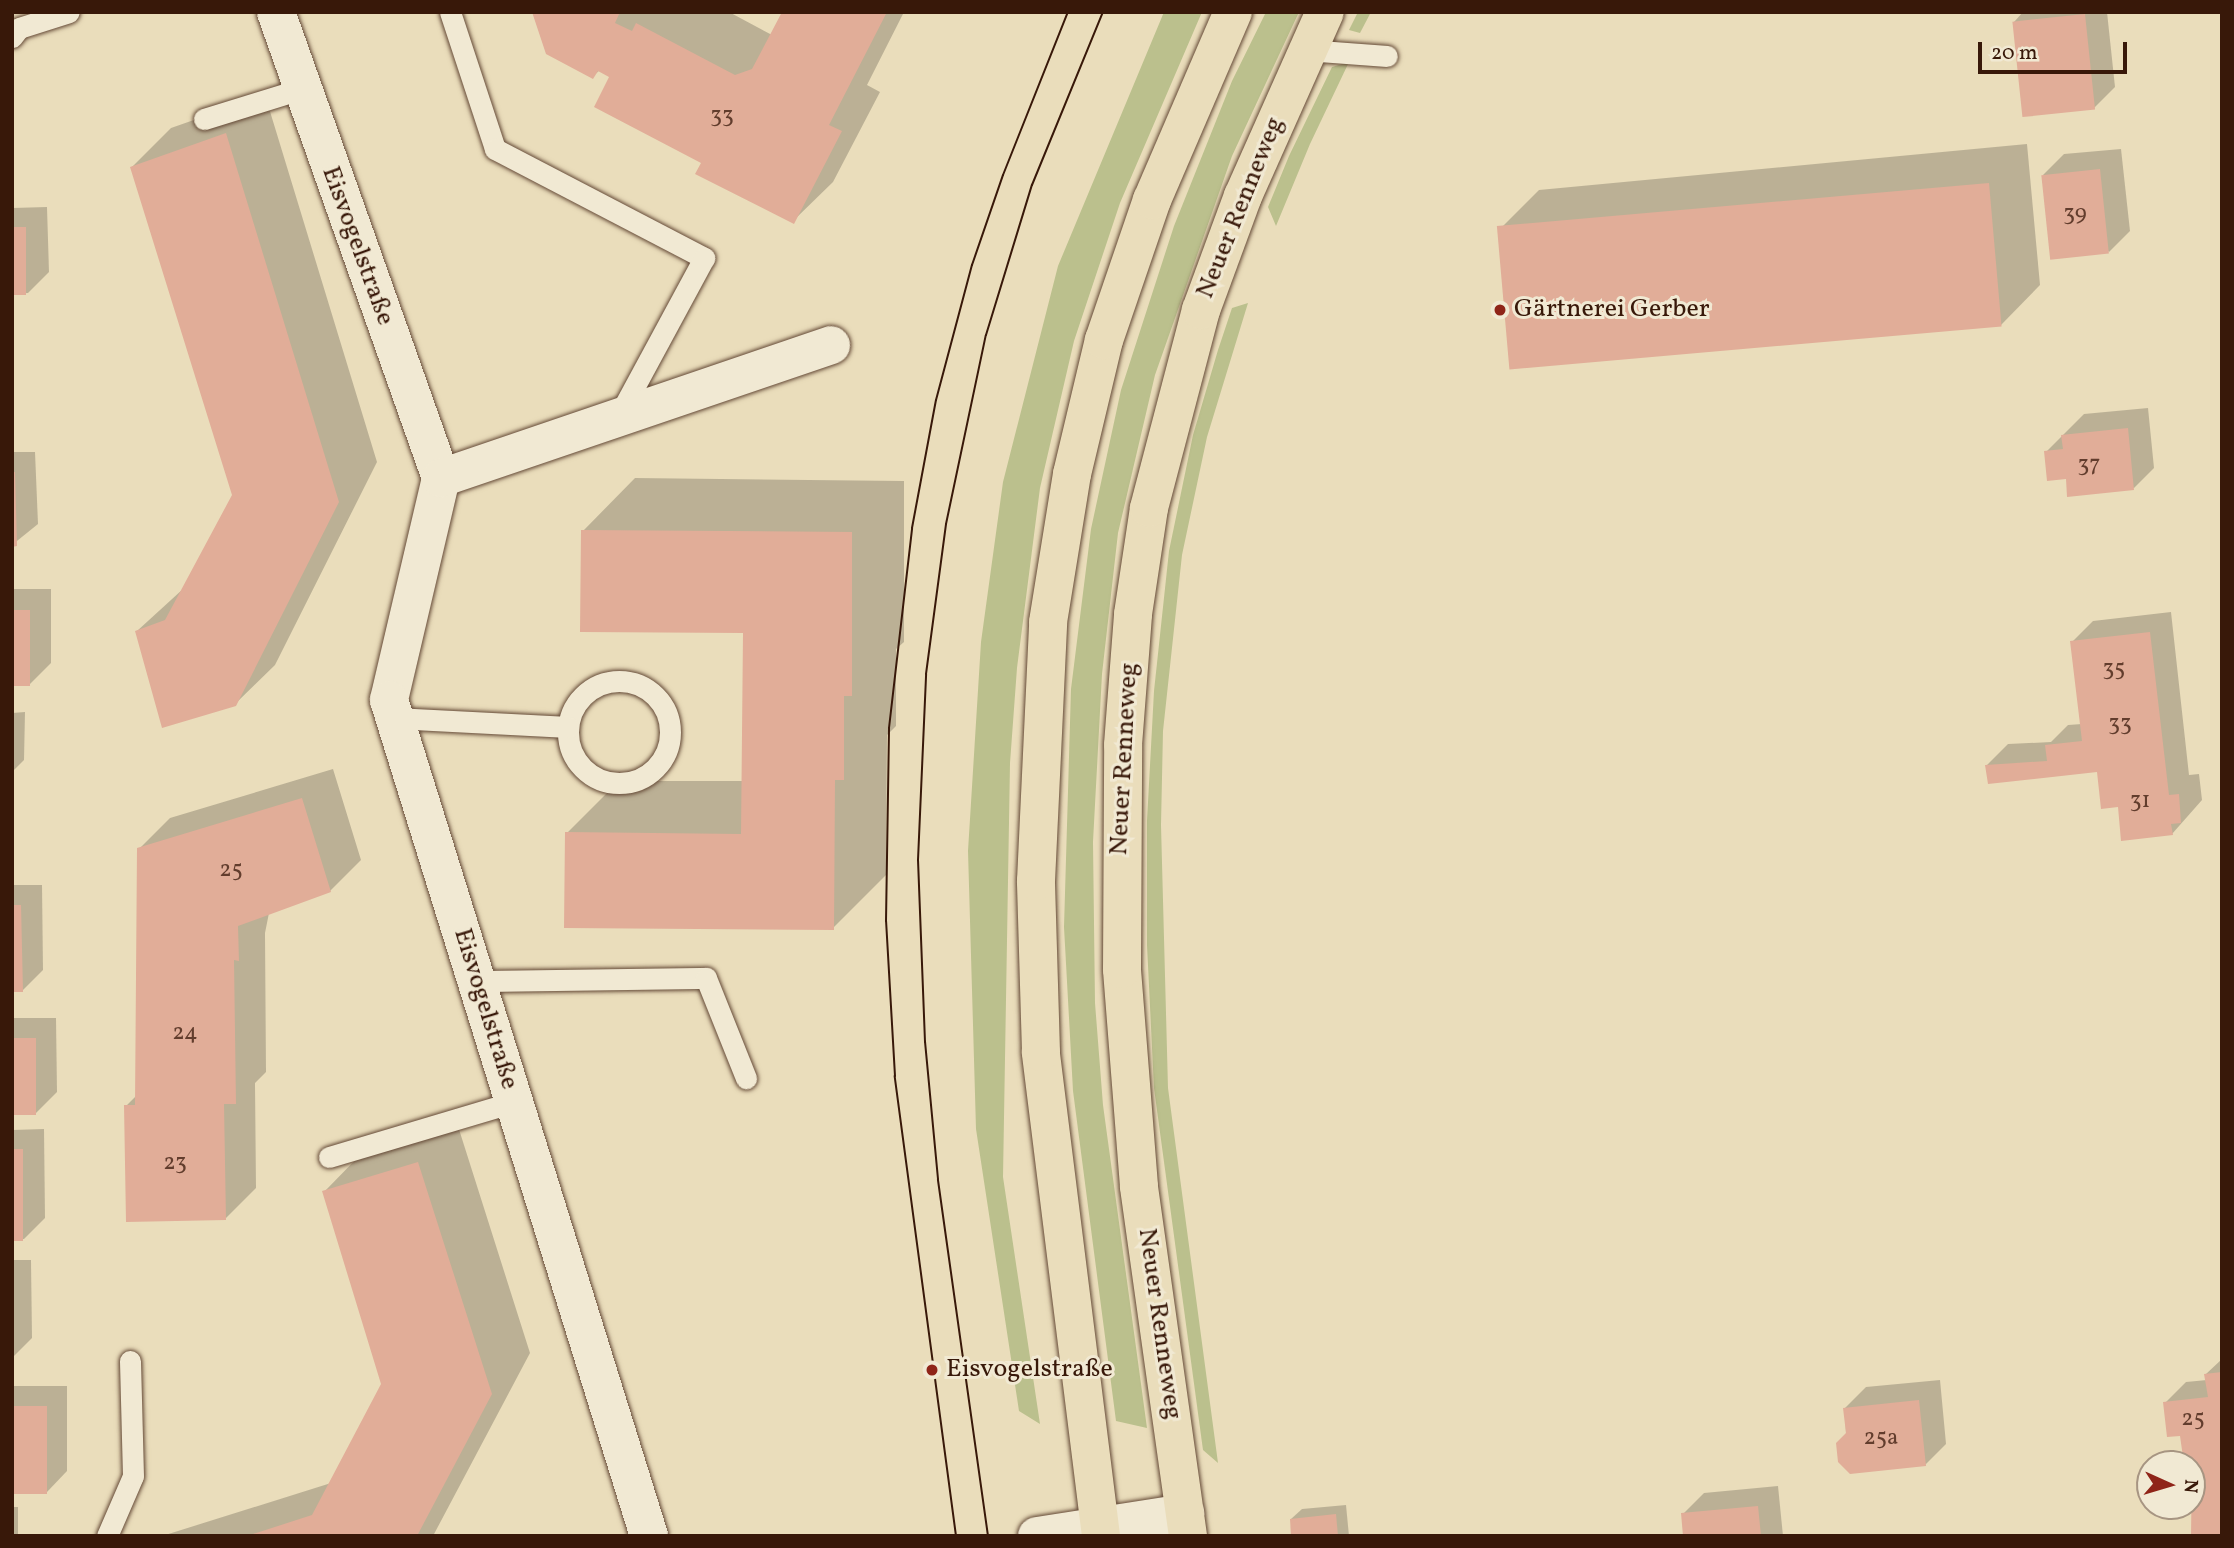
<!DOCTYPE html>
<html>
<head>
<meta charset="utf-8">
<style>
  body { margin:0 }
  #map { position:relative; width:2234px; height:1548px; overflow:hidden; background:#eaddbb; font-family:Vollkorn,serif }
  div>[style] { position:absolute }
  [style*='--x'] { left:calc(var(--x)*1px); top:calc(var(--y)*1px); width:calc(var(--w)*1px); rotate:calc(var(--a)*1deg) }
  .green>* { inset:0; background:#bbc08d }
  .shadow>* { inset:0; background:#0003; transform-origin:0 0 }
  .building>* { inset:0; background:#e1ad98; transform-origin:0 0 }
  .roads { filter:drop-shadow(0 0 2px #644936) drop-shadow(0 0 2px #644936) }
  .lane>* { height:21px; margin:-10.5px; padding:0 10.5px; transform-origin:10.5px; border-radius:10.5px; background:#f1e9d3 }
  .lane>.ring { margin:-10.5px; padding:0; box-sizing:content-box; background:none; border:21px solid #f1e9d3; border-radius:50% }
  .street>* { height:38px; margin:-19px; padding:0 19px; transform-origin:19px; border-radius:19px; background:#f1e9d3 }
  .primary>* { height:38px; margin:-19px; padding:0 19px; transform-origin:19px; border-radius:19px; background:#eaddbb }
  .tram>* { height:2px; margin:-1px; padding:0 1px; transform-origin:1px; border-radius:1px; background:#381809 }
  .dots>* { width:19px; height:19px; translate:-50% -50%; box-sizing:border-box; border:4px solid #f1e9d3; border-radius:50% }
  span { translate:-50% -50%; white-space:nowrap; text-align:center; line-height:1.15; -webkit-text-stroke:6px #f1e9d3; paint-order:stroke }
  .number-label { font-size:23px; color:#623d2d }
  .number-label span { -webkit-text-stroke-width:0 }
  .street-label { font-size:26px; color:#381809 }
  .poi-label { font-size:26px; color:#381809 }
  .left { translate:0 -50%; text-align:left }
  .frame { position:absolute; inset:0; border:14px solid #381809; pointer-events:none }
  .north { position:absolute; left:2136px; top:1450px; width:70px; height:70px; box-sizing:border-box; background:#f1e9d3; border:2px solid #a79582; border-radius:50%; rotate:94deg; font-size:19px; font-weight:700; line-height:28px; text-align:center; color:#381809 }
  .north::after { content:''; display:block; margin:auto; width:24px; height:32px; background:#8f2418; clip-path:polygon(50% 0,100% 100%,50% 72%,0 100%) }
  .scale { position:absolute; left:1978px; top:42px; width:149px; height:32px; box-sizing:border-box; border:4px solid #381809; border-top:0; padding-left:9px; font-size:21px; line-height:24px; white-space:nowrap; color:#381809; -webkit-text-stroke:5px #f1e9d3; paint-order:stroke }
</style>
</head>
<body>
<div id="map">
  <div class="green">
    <i style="clip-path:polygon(1164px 12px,1202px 12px,1120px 203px,1074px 341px,1040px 488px,1017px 668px,1010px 763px,1003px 1177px,1040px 1424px,1019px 1411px,976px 1129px,968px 851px,981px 642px,1003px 482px,1058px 266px)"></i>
    <i style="clip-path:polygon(1266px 12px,1299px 12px,1232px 156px,1155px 375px,1118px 533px,1102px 674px,1093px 842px,1095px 1003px,1103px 1105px,1147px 1428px,1116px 1421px,1073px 1091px,1064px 927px,1071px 689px,1091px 529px,1121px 390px,1174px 226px,1232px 81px)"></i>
    <i style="clip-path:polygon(1358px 12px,1371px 12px,1360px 33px,1349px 30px)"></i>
    <i style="clip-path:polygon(1349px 62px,1310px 144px,1276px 226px,1268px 207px,1289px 156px,1332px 67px)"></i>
    <i style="clip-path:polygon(1248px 303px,1207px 437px,1182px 555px,1163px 731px,1161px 825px,1168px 1088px,1218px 1463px,1203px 1450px,1154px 1088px,1147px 945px,1147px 821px,1154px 691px,1169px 551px,1193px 435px,1218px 350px,1232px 308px)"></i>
  </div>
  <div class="shadow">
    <i style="clip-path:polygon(534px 12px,729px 12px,772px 35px,784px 12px,904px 12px,867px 85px,880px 92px,833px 182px,793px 221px,703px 162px,612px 76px,600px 70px,593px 76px)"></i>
    <i style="clip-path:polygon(2023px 12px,2107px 12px,2115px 87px,2094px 108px,2014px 22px)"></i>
    <i style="clip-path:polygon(265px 95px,377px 462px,275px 665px,235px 704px,137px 631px,183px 589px,234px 495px,132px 167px,171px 128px)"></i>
    <i style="clip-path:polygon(2027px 144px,2040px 285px,2001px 325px,1499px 230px,1539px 190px)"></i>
    <i style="clip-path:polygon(2121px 149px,2130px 231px,2109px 252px,2043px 175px,2064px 154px)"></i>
    <i style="clip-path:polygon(47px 207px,49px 272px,28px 293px,12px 294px,12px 208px)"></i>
    <i style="clip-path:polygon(2148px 408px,2154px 468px,2134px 488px,2067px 477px,2046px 452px,2084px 414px)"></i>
    <i style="clip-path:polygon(12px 452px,35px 452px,38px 524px,12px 545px)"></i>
    <i style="clip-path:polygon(635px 478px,904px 481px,904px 642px,896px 649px,896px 726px,887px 735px,886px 875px,833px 928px,567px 833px,619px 781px,743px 781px,744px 632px,583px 531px)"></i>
    <i style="clip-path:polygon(12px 589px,51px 589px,51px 663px,30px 684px,12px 684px)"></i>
    <i style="clip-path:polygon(2171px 612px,2189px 775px,2199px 774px,2202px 800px,2172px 834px,2120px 805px,2099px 770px,1987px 765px,2008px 744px,2051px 742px,2068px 725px,2082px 724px,2072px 642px,2093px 621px)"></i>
    <i style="clip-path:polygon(25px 712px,24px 760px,12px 772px,12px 713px)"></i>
    <i style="clip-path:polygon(333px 769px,361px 860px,330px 891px,269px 913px,265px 933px,266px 1072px,255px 1083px,256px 1188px,226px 1218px,126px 1106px,137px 1095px,139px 849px,170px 818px)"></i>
    <i style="clip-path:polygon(12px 885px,42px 885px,43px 970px,22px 991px,12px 991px)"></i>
    <i style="clip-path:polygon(12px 1018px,56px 1018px,57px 1092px,36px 1113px,12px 1114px)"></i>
    <i style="clip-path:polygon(457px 1123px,530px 1353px,433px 1536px,162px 1536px,331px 1483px,383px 1384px,324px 1192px,363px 1152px)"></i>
    <i style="clip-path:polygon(44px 1129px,45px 1218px,24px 1239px,12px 1240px,12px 1130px)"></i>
    <i style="clip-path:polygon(12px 1260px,31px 1260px,32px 1338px,12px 1358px)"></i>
    <i style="clip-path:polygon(2222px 1359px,2222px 1534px,2193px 1536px,2192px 1464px,2173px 1464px,2184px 1453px,2182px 1434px,2165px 1403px,2186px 1382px,2207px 1380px,2206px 1374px)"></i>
    <i style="clip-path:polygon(1940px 1380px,1946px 1444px,1925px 1465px,1846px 1434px,1845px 1408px,1866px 1387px)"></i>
    <i style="clip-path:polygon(12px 1386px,67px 1386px,67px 1471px,47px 1492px,12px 1492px)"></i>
    <i style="clip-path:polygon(1778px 1486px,1783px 1536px,1685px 1536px,1683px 1514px,1704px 1493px)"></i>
    <i style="clip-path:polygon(1346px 1505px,1349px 1536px,1293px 1536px,1291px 1519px,1302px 1509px)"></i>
    <i style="left:12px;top:1507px;width:6px;height:29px"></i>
  </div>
  <div class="building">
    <i style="clip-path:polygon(532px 12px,620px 12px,615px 23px,632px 31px,636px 23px,735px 75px,752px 69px,782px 12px,887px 12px,829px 125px,842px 131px,794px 224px,695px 174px,701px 163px,594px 107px,609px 77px,598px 71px,593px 79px,546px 54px)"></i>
    <i style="left:2085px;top:14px;width:96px;height:73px;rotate:84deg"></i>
    <i style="clip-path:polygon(226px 133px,339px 502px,236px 706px,162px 728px,135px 631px,165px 620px,232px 495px,130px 167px)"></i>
    <i style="left:2100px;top:169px;width:85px;height:59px;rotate:84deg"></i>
    <i style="left:1989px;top:183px;width:144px;height:494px;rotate:85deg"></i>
    <i style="left:12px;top:227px;width:14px;height:68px"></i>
    <i style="clip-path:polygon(2128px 428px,2134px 490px,2067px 497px,2066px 479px,2047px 481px,2044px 451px,2063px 449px,2061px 435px)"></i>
    <i style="clip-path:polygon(12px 472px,15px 472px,17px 546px,12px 547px)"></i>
    <i style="clip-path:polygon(581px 530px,852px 532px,852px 696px,844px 696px,844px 780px,835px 780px,834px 930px,564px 928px,565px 832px,741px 834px,743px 633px,580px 632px)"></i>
    <i style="left:12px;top:610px;width:18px;height:76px"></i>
    <i style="clip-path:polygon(2150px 632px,2169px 795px,2179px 794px,2181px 823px,2171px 824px,2173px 835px,2121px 841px,2118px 807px,2101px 809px,2097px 772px,1988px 784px,1985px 765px,2047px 761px,2045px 745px,2082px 741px,2070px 641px)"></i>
    <i style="clip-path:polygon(302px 798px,331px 892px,238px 926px,239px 961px,234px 960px,236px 1104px,224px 1104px,226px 1220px,126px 1222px,124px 1105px,135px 1105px,137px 848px)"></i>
    <i style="clip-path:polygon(12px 905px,21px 905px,23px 992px,12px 992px)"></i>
    <i style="left:12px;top:1038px;width:24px;height:77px"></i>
    <i style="left:12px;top:1149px;width:11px;height:92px"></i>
    <i style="clip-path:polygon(418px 1162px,492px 1394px,417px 1536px,247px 1536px,312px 1515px,381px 1384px,322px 1191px)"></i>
    <i style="clip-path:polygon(2222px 1372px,2222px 1535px,2191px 1536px,2192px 1464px,2184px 1464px,2180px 1436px,2167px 1437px,2163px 1402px,2208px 1397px,2204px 1374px)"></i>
    <i style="clip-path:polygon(1919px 1400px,1926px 1466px,1850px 1474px,1838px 1462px,1836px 1443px,1846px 1433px,1843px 1408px)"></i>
    <i style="left:12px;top:1406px;width:35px;height:88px"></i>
    <i style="clip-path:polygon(1758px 1506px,1761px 1536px,1683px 1536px,1681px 1513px)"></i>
    <i style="clip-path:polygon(1336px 1514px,1338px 1536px,1291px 1536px,1290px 1519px)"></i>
  </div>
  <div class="roads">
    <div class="lane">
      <i style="--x:450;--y:12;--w:144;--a:71.8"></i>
      <i style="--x:495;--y:149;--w:236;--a:27.5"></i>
      <i style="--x:704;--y:258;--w:181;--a:118.4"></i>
      <i style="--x:12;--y:37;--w:11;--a:-52"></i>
      <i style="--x:19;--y:28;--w:52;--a:-17.7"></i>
      <i style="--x:1306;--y:50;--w:81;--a:4.2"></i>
      <i style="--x:204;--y:119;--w:102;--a:-17.2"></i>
      <i class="ring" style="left:568px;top:681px;width:81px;height:81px"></i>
      <i style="--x:395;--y:718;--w:173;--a:3"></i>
      <i style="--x:477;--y:981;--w:229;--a:-0.8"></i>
      <i style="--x:706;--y:978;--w:108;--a:68.2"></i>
      <i style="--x:329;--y:1157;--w:193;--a:-16.6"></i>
      <i style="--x:107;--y:1536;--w:65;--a:-66.6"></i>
      <i style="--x:133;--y:1476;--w:115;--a:-91.5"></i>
    </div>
    <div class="street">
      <i style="--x:276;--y:12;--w:494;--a:70.5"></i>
      <i style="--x:441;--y:478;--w:228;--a:103.2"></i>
      <i style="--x:389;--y:700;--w:875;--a:72.72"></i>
      <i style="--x:441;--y:478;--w:412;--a:-18.8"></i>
      <i style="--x:1037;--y:1536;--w:150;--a:-8.8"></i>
    </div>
    <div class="primary">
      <i style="--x:1101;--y:1536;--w:488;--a:-97.1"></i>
      <i style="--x:1041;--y:1052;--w:171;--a:-91.7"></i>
      <i style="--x:1036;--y:881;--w:259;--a:-87.3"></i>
      <i style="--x:1048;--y:622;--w:150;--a:-80.8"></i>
      <i style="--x:1072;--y:474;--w:138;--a:-76.6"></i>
      <i style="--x:1104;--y:340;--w:148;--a:-71.1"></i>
      <i style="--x:1152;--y:200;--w:205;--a:-66.7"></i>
      <i style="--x:1188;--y:1536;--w:353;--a:-98"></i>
      <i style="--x:1139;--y:1186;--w:218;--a:-94.5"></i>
      <i style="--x:1122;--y:969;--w:224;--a:-89.7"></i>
      <i style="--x:1123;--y:745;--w:131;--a:-85.6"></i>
      <i style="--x:1133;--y:614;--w:107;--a:-81.4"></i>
      <i style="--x:1149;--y:508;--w:205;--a:-75.3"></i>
      <i style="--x:1201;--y:310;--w:121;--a:-69.8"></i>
      <i style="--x:1243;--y:196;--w:201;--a:-66"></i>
    </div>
  </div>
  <div class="tram">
    <i style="--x:956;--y:1536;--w:464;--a:-97.6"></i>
    <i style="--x:895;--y:1076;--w:155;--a:-93.3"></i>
    <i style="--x:886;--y:921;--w:193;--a:-89.1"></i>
    <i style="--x:889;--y:728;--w:201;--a:-83.4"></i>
    <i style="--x:912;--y:528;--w:130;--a:-79.4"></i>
    <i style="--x:936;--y:400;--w:140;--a:-75.1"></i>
    <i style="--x:972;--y:265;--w:95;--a:-71"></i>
    <i style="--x:1003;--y:175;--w:175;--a:-68.3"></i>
    <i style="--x:988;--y:1536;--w:360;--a:-98"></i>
    <i style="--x:938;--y:1179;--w:138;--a:-95.4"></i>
    <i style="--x:925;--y:1042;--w:182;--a:-92.2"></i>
    <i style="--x:918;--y:860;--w:186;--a:-87.5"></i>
    <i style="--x:926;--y:674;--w:151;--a:-82.4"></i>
    <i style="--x:946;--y:524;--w:193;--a:-78.1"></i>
    <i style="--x:986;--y:335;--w:157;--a:-73"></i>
    <i style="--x:1032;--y:185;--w:187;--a:-67.7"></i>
  </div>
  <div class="dots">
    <i style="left:1500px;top:310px;background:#8f2418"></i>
    <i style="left:932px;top:1370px;background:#8f2418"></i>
  </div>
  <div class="number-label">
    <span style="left:722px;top:116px">33</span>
    <span style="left:2075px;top:214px">39</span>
    <span style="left:2089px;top:465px">37</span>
    <span style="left:2114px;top:669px">35</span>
    <span style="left:2120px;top:724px">33</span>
    <span style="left:2140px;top:801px">31</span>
    <span style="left:231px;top:870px">25</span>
    <span style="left:185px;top:1033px">24</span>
    <span style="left:175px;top:1163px">23</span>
    <span style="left:2193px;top:1419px">25</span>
    <span style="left:1881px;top:1438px">25a</span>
  </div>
  <div class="street-label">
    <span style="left:1241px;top:208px;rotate:-68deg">Neuer Renneweg</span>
    <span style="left:357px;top:246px;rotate:70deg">Eisvogelstraße</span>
    <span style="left:1125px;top:759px;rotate:-87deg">Neuer Renneweg</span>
    <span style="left:485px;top:1009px;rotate:73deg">Eisvogelstraße</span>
    <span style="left:1159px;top:1324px;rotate:82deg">Neuer Renneweg</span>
  </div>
  <div class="poi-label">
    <span class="left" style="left:1514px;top:310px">Gärtnerei Gerber</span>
    <span class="left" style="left:946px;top:1370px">Eisvogelstraße</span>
  </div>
  <div class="frame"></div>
  <div class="north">N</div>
  <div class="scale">20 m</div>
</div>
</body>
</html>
